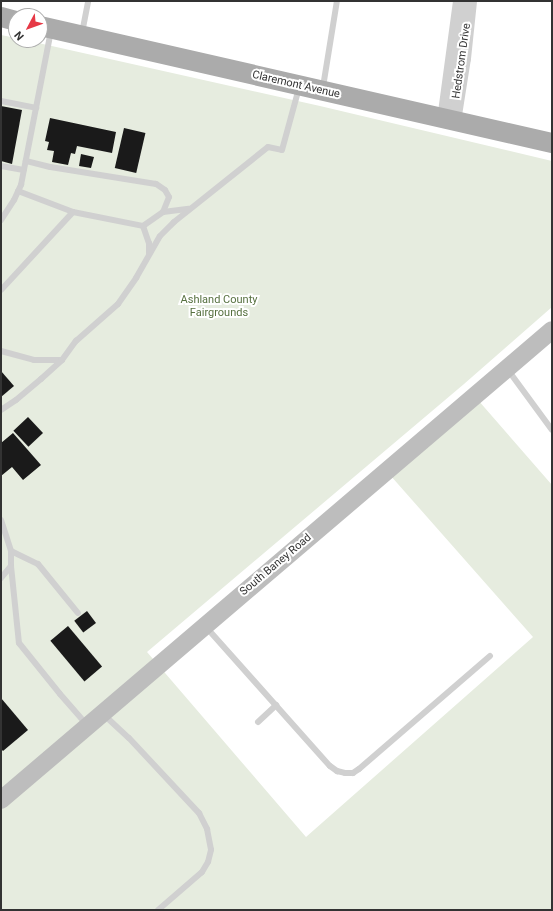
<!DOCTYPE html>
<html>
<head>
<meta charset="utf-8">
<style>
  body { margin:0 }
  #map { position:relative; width:553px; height:911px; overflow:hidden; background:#fff; font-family:Roboto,sans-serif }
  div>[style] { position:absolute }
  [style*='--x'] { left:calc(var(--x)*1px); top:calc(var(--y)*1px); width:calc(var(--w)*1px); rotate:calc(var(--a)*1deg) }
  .green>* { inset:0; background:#e6ecdf }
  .building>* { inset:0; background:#1a1a1a; transform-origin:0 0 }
  .lane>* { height:6px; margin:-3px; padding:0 3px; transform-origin:3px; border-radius:3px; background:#d0d0d0 }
  .street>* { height:13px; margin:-6.5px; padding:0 6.5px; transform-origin:6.5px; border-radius:6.5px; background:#d0d0d0 }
  .secondary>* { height:18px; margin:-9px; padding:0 9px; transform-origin:9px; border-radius:9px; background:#bdbdbd }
  .primary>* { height:20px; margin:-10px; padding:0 10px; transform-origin:10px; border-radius:10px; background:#ababab }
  span { translate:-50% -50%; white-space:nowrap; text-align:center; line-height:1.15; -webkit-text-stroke:4px #fff; paint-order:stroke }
  .street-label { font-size:11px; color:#333 }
  .park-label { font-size:11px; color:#56703f }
  .frame { position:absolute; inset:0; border:2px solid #333; pointer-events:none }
  .north { position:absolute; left:8px; top:8px; width:40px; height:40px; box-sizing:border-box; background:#fff; border:1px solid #adadad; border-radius:50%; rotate:229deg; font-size:11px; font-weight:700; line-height:16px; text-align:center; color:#333 }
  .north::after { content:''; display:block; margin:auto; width:14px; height:18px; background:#e63946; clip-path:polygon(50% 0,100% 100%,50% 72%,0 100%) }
</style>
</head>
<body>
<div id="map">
  <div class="green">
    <i style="clip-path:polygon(1px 35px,16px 38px,16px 40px,25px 40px,320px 106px,552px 161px,552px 307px,464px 384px,147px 652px,306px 837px,533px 637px,390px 475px,478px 400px,552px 485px,552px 910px,1px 910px)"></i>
  </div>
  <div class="building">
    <i style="clip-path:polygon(1px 106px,22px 110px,12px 164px,1px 161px)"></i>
    <i style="clip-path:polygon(50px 118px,116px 132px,112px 153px,77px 146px,75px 154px,71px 153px,68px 165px,52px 162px,54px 151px,47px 150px,49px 142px,45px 141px)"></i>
    <i style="left:124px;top:128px;width:22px;height:41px;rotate:13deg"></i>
    <i style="clip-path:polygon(81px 154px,94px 157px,91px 168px,79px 166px)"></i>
    <i style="clip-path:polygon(1px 371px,14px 386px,1px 397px)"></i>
    <i style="left:28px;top:417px;width:22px;height:20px;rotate:47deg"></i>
    <i style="clip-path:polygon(13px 433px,41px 465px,23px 480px,12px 467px,1px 476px,1px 443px)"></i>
    <i style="left:87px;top:611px;width:15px;height:16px;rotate:53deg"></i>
    <i style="left:68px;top:626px;width:53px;height:23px;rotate:50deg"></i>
    <i style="clip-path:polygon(1px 698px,28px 730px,3px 751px,1px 749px)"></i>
  </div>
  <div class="lane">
    <i style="--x:82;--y:33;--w:33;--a:-79"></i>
    <i style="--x:323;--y:87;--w:87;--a:-80.8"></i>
    <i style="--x:1;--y:101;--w:36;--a:11"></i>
    <i style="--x:1;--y:166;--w:23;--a:10"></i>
    <i style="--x:18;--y:191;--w:59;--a:20.9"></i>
    <i style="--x:73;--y:212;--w:71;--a:11.3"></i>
    <i style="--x:143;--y:226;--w:24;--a:-35"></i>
    <i style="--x:163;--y:212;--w:16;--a:-68"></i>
    <i style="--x:169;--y:197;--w:8;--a:-120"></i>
    <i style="--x:165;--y:190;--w:11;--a:-146"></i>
    <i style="--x:156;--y:184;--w:107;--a:-170.9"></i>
    <i style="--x:50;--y:167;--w:25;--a:-166"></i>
    <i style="--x:163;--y:212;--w:26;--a:-7"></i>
    <i style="--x:1;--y:220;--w:24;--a:-57"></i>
    <i style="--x:14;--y:200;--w:17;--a:-65"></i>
    <i style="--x:21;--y:185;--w:158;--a:-79"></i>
    <i style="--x:143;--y:226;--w:18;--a:71"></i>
    <i style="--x:149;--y:243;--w:10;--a:90"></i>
    <i style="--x:1;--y:290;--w:106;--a:-47.3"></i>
    <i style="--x:1;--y:351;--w:34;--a:15"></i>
    <i style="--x:34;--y:360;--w:28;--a:0"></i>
    <i style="--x:508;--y:370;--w:74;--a:53.7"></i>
    <i style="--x:1;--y:410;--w:18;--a:-34"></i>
    <i style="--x:16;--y:400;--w:33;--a:-40"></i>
    <i style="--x:41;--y:379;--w:28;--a:-42"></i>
    <i style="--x:62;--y:360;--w:24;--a:-54"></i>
    <i style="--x:76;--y:341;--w:56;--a:-41.4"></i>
    <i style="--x:118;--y:304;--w:32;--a:-55"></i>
    <i style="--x:136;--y:278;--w:48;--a:-60.3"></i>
    <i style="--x:160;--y:236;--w:20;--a:-45"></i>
    <i style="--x:174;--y:222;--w:120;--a:-38.6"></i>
    <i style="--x:268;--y:147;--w:14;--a:12"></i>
    <i style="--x:282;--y:150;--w:64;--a:-74.7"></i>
    <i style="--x:1;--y:520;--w:33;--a:72"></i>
    <i style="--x:11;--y:551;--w:15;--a:90"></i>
    <i style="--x:11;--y:566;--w:16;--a:130"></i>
    <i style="--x:11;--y:551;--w:30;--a:26"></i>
    <i style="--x:38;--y:564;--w:63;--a:50.8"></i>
    <i style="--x:11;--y:566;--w:77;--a:84.1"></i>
    <i style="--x:19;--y:643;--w:65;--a:51.2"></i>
    <i style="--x:60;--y:694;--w:41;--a:48.9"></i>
    <i style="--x:206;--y:627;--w:186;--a:48.3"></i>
    <i style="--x:330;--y:766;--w:9;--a:36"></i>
    <i style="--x:337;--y:771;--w:8;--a:14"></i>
    <i style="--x:345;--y:773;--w:8;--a:0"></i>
    <i style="--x:353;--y:773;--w:7;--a:-34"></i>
    <i style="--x:359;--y:769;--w:173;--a:-40.8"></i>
    <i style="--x:103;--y:714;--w:35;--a:43"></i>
    <i style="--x:129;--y:738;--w:103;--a:47"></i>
    <i style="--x:199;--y:813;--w:18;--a:63"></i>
    <i style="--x:207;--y:829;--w:21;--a:79"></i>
    <i style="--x:211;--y:850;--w:12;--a:104"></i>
    <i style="--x:208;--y:862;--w:12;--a:121"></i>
    <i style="--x:202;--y:872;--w:58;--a:139.2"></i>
    <i style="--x:258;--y:722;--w:25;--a:-43"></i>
  </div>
  <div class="street">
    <i style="--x:443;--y:119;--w:119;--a:-82.3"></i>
    <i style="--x:454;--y:121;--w:64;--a:-81"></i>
    <i style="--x:464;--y:58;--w:57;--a:-84"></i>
  </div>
  <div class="secondary">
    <i style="--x:1;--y:800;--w:724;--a:-40.46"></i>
  </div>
  <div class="primary">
    <i style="--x:1;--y:17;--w:16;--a:15"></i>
    <i style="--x:40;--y:26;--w:525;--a:12.87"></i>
  </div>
  <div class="street-label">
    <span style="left:462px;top:61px;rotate:-82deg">Hedstrom Drive</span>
    <span style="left:296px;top:85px;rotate:13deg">Claremont Avenue</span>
    <span style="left:276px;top:565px;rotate:-40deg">South Baney Road</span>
  </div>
  <div class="park-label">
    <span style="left:219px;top:307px">Ashland County<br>Fairgrounds</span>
  </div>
  <div class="frame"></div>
  <div class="north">N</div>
</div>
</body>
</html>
